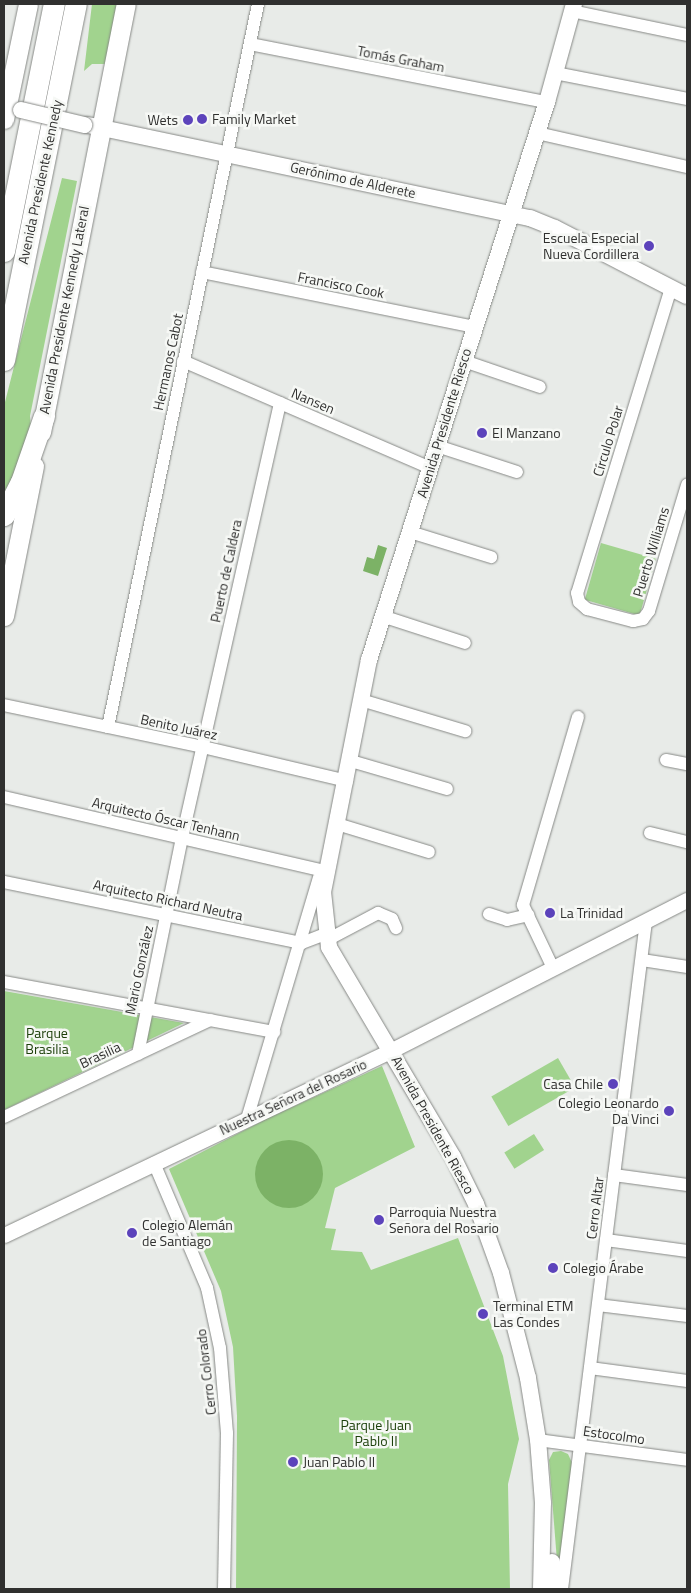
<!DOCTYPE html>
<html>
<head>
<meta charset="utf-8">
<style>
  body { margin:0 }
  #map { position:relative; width:691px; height:1593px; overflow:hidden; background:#e8ebe8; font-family:"Titillium Web",sans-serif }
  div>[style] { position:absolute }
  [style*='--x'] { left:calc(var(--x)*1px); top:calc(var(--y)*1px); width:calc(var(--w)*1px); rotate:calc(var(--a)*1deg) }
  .green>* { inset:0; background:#a1d38e; transform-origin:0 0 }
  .water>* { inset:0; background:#7cb266 }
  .round { border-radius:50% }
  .roads { filter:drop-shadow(0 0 1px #878986) drop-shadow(0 0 1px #878986) }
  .minor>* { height:12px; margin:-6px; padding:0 6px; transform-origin:6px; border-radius:6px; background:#fff }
  .tertiary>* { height:15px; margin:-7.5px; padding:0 7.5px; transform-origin:7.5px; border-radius:7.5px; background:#fff }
  .secondary>* { height:16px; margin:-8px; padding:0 8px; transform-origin:8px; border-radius:8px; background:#fff }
  .primary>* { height:19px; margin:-9.5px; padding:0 9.5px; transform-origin:9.5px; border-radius:9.5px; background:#fff }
  .motorway>* { height:21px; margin:-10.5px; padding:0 10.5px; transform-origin:10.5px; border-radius:10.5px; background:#fff }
  .bridges { filter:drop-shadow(0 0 1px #878986) drop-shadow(0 0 1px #878986) }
  .secondary-bridge>* { height:16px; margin:-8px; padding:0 8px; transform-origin:8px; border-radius:8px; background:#fff }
  .dots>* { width:14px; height:14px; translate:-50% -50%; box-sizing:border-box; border:2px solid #f6f8f5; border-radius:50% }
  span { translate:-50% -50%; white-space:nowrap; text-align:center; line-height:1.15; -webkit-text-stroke:5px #f6f8f5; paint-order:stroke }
  .street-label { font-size:14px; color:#30302f }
  .poi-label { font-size:14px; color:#30302f }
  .left { translate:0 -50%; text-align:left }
  .right { translate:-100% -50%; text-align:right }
  .park-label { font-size:14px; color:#1d400b }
  .frame { position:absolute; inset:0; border:5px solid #30302f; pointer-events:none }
</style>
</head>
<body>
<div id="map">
  <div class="green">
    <i style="clip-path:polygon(92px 4px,120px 4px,107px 64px,92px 64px,84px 71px)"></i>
    <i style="clip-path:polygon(62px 178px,77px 181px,30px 416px,31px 430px,4px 508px,4px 406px)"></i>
    <i style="left:601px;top:543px;width:57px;height:59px;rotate:16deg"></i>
    <i style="clip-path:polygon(4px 991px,184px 1023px,4px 1110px)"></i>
    <i style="left:558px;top:1058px;width:34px;height:77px;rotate:60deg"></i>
    <i style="clip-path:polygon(382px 1066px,415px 1147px,335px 1188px,325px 1228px,336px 1229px,331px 1250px,362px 1252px,371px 1270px,458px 1238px,503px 1356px,519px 1439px,508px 1484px,510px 1589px,236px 1589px,237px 1416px,233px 1347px,221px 1291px,169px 1169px,266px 1119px)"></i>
    <i style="left:534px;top:1134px;width:19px;height:35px;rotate:58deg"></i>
    <i style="clip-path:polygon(561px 1451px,568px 1454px,573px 1465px,561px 1560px,557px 1561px,549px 1460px,553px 1452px)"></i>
  </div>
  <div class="water">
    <i style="clip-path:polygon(378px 545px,387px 548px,378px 576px,363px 571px,367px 557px,374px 559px)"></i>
    <i class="round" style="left:255px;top:1140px;width:68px;height:68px"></i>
  </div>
  <div class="roads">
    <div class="minor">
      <i style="--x:572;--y:11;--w:117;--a:11.8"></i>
      <i style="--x:250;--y:44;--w:303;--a:11.1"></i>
      <i style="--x:555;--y:73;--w:135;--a:11.1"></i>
      <i style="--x:537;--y:133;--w:154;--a:12.8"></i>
      <i style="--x:202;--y:272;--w:278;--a:11.4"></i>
      <i style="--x:671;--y:288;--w:319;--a:107.1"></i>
      <i style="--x:577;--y:593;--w:9;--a:77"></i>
      <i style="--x:579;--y:602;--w:11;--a:41"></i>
      <i style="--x:587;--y:609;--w:48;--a:14.6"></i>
      <i style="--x:633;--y:621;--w:10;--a:-11"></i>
      <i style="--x:643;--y:619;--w:10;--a:-53"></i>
      <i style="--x:649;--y:611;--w:132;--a:-73.2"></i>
      <i style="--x:183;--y:361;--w:269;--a:23.4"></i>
      <i style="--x:464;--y:361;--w:80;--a:18.9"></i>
      <i style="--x:437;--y:446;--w:84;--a:18"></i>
      <i style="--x:410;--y:532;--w:85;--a:17.2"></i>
      <i style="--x:382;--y:616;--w:87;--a:18"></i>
      <i style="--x:361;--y:700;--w:109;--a:16.6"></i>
      <i style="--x:4;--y:705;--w:203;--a:11.9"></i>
      <i style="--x:203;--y:747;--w:148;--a:13.3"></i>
      <i style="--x:108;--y:727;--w:738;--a:-78.28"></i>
      <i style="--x:666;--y:760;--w:21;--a:11"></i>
      <i style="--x:351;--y:761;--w:100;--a:16.3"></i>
      <i style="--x:4;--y:797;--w:325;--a:13"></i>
      <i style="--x:337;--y:824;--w:96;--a:16.9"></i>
      <i style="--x:650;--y:833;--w:38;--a:14"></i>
      <i style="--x:4;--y:882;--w:304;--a:11.6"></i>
      <i style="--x:302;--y:943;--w:26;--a:-21"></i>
      <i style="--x:489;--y:914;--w:19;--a:18"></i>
      <i style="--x:507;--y:920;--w:22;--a:-13"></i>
      <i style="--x:327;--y:940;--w:58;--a:-27.9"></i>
      <i style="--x:378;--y:913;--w:15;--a:23"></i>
      <i style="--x:392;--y:919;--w:10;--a:66"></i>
      <i style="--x:642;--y:960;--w:46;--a:8.8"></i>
      <i style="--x:553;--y:968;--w:70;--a:-115.5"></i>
      <i style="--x:523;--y:905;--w:196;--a:-73.7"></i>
      <i style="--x:4;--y:982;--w:275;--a:10.5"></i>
      <i style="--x:138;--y:1054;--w:220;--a:-78.5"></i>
      <i style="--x:182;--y:838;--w:446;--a:-77.3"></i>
      <i style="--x:4;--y:1117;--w:228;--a:-25.2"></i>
      <i style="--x:247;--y:1119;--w:252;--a:-73.4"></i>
      <i style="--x:154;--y:1163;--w:136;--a:67"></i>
      <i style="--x:207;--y:1288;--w:61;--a:77.8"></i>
      <i style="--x:220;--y:1348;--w:85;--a:85.3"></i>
      <i style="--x:227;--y:1433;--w:156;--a:91.1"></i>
      <i style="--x:614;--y:1175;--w:74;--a:7.8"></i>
      <i style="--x:606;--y:1240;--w:82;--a:7.7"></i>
      <i style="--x:598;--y:1305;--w:90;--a:7"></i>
      <i style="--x:590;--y:1368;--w:98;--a:7.6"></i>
      <i style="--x:538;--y:1440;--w:150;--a:7.6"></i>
      <i style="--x:562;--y:1589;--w:673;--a:-82.83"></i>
    </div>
    <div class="tertiary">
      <i style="--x:4;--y:1235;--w:430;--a:-25.5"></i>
      <i style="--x:392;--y:1050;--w:331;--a:-27"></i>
    </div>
    <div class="secondary">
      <i style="--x:88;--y:125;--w:452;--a:11.9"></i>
      <i style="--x:530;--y:218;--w:27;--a:22"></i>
      <i style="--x:555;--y:228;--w:148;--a:27.3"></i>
      <i style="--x:552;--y:1562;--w:27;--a:88"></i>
      <i style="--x:541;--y:1589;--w:86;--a:-88.7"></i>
      <i style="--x:543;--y:1503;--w:63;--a:-94.5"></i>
      <i style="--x:538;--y:1440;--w:63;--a:-99.2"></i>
      <i style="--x:528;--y:1378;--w:108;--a:-104.4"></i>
      <i style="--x:501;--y:1273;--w:73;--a:-109.9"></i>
      <i style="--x:476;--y:1204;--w:52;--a:-116.1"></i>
      <i style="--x:453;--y:1157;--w:244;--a:-120.6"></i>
      <i style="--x:329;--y:947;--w:55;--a:-96.2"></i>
      <i style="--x:323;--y:892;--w:237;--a:-78.8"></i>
      <i style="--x:369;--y:660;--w:586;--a:-72.31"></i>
      <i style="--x:547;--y:102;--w:102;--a:-74.6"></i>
    </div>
    <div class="primary">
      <i style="--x:4;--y:119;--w:117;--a:-78.2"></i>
      <i style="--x:41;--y:432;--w:436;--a:-78.8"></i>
      <i style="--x:4;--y:616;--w:153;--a:-78.7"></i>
    </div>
    <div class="motorway">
      <i style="--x:4;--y:251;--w:252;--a:-78.6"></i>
      <i style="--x:4;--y:360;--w:363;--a:-78.6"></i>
      <i style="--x:4;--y:515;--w:37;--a:-63"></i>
      <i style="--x:21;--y:482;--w:70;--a:-70.8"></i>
    </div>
  </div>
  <div class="bridges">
    <div class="secondary-bridge">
      <i style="--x:21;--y:110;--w:65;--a:13.4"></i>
    </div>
  </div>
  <div class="dots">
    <i style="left:202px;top:119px;background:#5c43bb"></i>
    <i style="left:188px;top:120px;background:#5c43bb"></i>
    <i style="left:649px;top:246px;background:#5c43bb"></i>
    <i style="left:482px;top:433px;background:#5c43bb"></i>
    <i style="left:550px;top:913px;background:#5c43bb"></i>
    <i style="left:613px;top:1084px;background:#5c43bb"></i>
    <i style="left:669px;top:1111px;background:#5c43bb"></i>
    <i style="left:379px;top:1220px;background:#5c43bb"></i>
    <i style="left:132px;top:1233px;background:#5c43bb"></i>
    <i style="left:553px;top:1268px;background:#5c43bb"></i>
    <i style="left:483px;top:1314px;background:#5c43bb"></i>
    <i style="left:293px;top:1462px;background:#5c43bb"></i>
  </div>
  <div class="street-label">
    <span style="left:401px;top:59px;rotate:11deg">Tomás Graham</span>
    <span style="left:353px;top:180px;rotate:12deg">Gerónimo de Alderete</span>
    <span style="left:40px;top:182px;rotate:-78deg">Avenida Presidente Kennedy</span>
    <span style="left:341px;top:285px;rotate:11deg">Francisco Cook</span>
    <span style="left:64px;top:310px;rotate:-79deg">Avenida Presidente Kennedy Lateral</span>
    <span style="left:168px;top:362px;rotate:-78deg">Hermanos Cabot</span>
    <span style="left:313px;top:401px;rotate:23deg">Nansen</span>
    <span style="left:444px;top:423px;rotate:-73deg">Avenida Presidente Riesco</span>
    <span style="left:608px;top:441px;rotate:-73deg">Círculo Polar</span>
    <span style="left:651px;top:552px;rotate:-73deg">Puerto Williams</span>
    <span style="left:226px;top:571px;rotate:-78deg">Puerto de Caldera</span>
    <span style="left:179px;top:727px;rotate:12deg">Benito Juárez</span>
    <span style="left:166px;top:819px;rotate:13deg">Arquitecto Óscar Tenhann</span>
    <span style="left:168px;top:900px;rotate:12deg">Arquitecto Richard Neutra</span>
    <span style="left:139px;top:970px;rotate:-78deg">Mario González</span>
    <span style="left:100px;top:1055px;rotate:-25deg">Brasilia</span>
    <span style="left:293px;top:1097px;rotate:-25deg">Nuestra Señora del Rosario</span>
    <span style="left:433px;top:1125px;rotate:61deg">Avenida Presidente Riesco</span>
    <span style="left:595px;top:1208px;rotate:-83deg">Cerro Altar</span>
    <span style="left:206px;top:1372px;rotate:-97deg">Cerro Colorado</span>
    <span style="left:614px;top:1435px;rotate:8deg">Estocolmo</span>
  </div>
  <div class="poi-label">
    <span class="left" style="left:212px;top:119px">Family Market</span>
    <span class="right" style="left:178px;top:120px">Wets</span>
    <span class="right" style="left:639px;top:246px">Escuela Especial<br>Nueva Cordillera</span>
    <span class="left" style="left:492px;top:433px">El Manzano</span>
    <span class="left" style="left:560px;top:913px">La Trinidad</span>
    <span class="right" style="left:603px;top:1084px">Casa Chile</span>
    <span class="right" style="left:659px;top:1111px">Colegio Leonardo<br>Da Vinci</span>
    <span class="left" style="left:389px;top:1220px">Parroquia Nuestra<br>Señora del Rosario</span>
    <span class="left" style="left:142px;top:1233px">Colegio Alemán<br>de Santiago</span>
    <span class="left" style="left:563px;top:1268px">Colegio Árabe</span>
    <span class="left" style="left:493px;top:1314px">Terminal ETM<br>Las Condes</span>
    <span class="left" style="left:303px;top:1462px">Juan Pablo II</span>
  </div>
  <div class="park-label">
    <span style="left:47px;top:1041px">Parque<br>Brasilia</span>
    <span style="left:376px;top:1433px">Parque Juan<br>Pablo II</span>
  </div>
  <div class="frame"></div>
</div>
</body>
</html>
